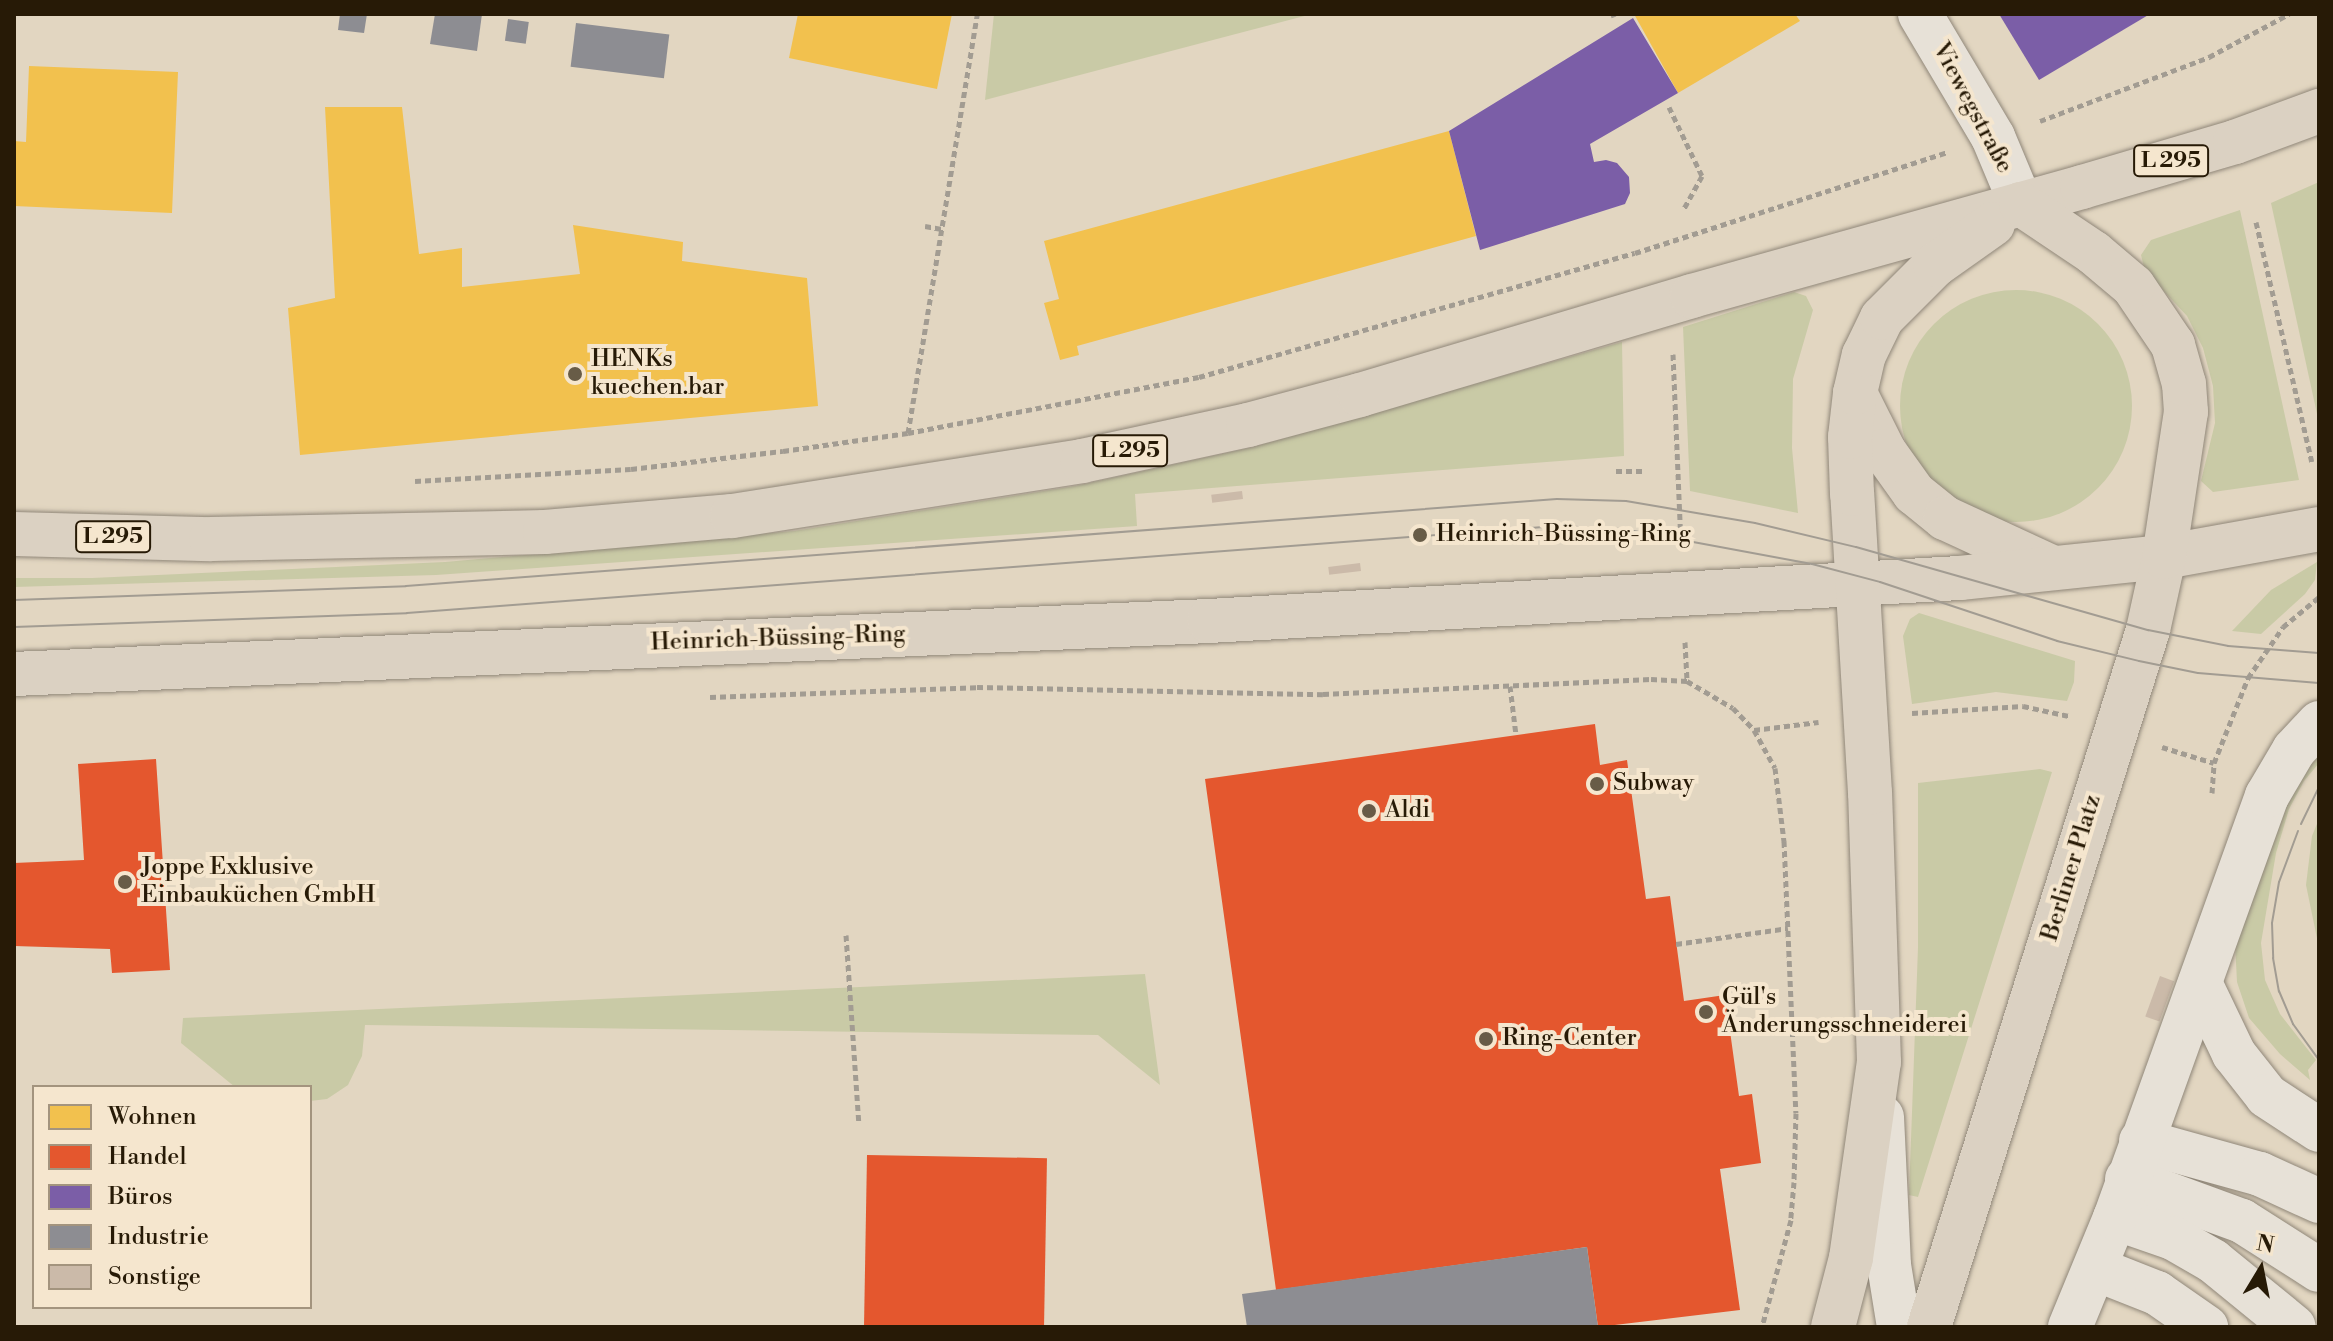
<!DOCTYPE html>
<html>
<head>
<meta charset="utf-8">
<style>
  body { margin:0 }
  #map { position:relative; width:2333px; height:1341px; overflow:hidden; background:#e2d6c1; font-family:"Libre Bodoni",serif }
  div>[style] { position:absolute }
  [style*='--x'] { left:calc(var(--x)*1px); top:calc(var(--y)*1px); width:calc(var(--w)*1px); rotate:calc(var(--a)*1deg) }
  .green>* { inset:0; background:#c9caa6 }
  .round { border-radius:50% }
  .homes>* { inset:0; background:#f2c14e }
  .shops>* { inset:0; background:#e4572e; transform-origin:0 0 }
  .offices>* { inset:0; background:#7b5ea7 }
  .industry>* { inset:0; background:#8d8d92; transform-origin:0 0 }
  .building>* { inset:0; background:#cbbaa9; transform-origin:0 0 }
  .path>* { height:5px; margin-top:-2.5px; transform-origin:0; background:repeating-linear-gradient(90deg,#a29c92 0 6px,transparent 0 10px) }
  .roads { filter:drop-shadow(0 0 2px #908779) drop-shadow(0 0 2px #908779) }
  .minor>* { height:44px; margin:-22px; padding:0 22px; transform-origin:22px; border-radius:22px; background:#e7e1d7 }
  .major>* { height:44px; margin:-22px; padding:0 22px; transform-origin:22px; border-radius:22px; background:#dbd1c2 }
  .tram>* { height:2px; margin:-1px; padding:0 1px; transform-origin:1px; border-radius:1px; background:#a29c92 }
  .dots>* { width:22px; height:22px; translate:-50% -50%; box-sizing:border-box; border:4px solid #f5e6ce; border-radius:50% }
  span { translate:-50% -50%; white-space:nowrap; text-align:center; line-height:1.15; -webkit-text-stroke:8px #f5e6ce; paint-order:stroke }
  .shield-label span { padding:2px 6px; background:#f5e6ce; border:2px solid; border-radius:6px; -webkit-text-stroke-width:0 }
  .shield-label { font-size:22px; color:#271a06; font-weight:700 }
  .street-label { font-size:24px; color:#271a06 }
  .poi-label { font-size:24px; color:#271a06 }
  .left { translate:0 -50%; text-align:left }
  .frame { position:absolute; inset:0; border:16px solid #271a06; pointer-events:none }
  .legend { position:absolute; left:32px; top:1085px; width:280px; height:224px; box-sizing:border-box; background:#f5e6ce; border:2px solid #a3947e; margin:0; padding:10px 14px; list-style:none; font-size:24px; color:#271a06 }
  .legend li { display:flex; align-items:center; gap:16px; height:40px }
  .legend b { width:40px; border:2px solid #a3947e }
  .north { position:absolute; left:2221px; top:1229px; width:80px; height:80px; -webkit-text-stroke:6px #f5e6ce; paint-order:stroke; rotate:10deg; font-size:22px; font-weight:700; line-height:32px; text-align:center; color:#271a06 }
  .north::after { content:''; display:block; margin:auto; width:28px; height:36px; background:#271a06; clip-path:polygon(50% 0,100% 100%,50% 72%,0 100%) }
</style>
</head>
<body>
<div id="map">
  <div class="green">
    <i style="clip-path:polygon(994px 14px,1312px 14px,985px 100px)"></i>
    <i style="clip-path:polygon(2319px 182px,2319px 423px,2271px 203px)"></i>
    <i style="clip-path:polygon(2240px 210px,2299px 480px,2213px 492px,2201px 481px,2215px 423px,2213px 386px,2203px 348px,2187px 316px,2145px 271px,2141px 255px,2151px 240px)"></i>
    <i class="round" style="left:1900px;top:290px;width:232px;height:232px"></i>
    <i style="clip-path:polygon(1794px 292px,1806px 296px,1813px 310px,1793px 379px,1792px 448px,1798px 513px,1690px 491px,1683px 327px)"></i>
    <i style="clip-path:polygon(1622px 342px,1624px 456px,1135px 494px,1137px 526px,436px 575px,14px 587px,14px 578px,92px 578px,445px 562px,794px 531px,1075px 486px,1253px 447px)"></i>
    <i style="clip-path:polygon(2317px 562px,2315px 580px,2305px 594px,2261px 634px,2232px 631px,2271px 590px)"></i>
    <i style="clip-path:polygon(1919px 613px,2075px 661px,2074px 682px,2067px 701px,1996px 692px,1912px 704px,1903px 636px,1910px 619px)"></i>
    <i style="clip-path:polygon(2319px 744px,2319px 763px,2304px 781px,2289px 809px,2276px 853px,2261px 943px,2265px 980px,2280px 1014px,2316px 1060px,2308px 1070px,2310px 1080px,2280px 1054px,2249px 1018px,2237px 982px,2235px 943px,2281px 803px)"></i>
    <i style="clip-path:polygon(2040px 769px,2052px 772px,1918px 1197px,1909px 1195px,1918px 947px,1918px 783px)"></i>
    <i style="clip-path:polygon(2319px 819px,2319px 948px,2306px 885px,2312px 836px)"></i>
    <i style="clip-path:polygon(1145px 974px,1160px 1085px,1098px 1035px,365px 1025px,362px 1056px,348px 1085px,327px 1099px,310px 1101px,310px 1087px,235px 1087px,181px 1043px,183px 1018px)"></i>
  </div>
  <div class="homes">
    <i style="clip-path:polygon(798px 14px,952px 14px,937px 89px,789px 58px)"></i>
    <i style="clip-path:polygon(1634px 14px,1795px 14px,1800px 21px,1678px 93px)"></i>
    <i style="clip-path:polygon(29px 66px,178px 72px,172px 213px,14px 206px,14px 141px,26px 142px)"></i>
    <i style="clip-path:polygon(325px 107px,402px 107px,419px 254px,462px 248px,462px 287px,580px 274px,573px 225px,683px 242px,682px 261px,807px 278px,818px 406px,300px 455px,288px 308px,335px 298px)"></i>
    <i style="clip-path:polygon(1449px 131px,1476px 236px,1077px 346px,1079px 355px,1060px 360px,1044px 303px,1059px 299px,1044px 241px)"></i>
  </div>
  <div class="shops">
    <i style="clip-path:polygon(1595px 724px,1600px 765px,1627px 760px,1646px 899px,1670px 896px,1684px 1001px,1725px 995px,1739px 1096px,1752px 1094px,1761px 1163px,1720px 1169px,1740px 1310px,1598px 1327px,1587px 1247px,1276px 1290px,1205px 779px)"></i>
    <i style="clip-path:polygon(156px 759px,170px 970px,112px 973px,110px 949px,14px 946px,14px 863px,84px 860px,78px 764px)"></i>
    <i style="left:867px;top:1155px;width:180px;height:172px;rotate:1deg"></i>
  </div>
  <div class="offices">
    <i style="clip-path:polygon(1999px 14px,2150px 14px,2039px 80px)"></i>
    <i style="clip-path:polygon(1633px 18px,1678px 93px,1590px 144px,1594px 162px,1606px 160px,1617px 163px,1629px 177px,1630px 193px,1625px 204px,1480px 250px,1449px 131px)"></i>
  </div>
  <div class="industry">
    <i style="clip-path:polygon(340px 14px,367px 14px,364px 33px,338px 30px)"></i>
    <i style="clip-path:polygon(435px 14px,482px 14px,477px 51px,430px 44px)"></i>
    <i style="left:508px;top:19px;width:21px;height:22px;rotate:8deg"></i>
    <i style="left:576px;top:23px;width:94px;height:44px;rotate:7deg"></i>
    <i style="clip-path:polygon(1587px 1247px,1598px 1327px,1247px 1327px,1242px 1294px)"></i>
  </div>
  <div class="building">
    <i style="left:1242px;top:491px;width:8px;height:31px;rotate:83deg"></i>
    <i style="left:1360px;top:563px;width:8px;height:32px;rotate:83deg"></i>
    <i style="left:2160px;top:976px;width:15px;height:43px;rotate:20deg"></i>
  </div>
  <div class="path">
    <i style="--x:1613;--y:14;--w:3;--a:72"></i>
    <i style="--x:1669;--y:107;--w:76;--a:64.4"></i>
    <i style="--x:1702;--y:176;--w:38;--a:119"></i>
    <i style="--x:2040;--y:121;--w:181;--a:-20.7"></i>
    <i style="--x:2209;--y:57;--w:91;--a:-28.3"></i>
    <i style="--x:2256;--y:222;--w:246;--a:76.9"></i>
    <i style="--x:925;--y:226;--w:17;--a:10"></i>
    <i style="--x:1673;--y:354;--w:190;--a:87.6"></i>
    <i style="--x:908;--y:433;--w:425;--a:-80.6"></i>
    <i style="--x:1616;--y:471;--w:26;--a:0"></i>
    <i style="--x:415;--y:481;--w:216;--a:-3.2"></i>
    <i style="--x:631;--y:469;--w:153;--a:-6.8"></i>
    <i style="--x:783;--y:451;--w:126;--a:-8.2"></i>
    <i style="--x:908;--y:433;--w:296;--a:-10.9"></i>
    <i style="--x:1199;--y:377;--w:453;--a:-15.9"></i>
    <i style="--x:1635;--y:253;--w:329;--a:-17.9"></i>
    <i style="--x:1685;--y:642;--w:39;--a:87"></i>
    <i style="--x:1687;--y:681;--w:53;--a:30.4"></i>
    <i style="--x:1733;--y:708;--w:30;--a:46"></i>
    <i style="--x:1754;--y:730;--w:43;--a:61.1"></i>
    <i style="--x:1775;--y:768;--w:74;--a:83"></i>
    <i style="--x:1784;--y:841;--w:272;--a:87.5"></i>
    <i style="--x:1796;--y:1113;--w:69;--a:91.7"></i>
    <i style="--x:1794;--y:1182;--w:38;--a:95"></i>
    <i style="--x:1791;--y:1220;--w:111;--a:105.2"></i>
    <i style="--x:1510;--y:686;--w:49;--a:83"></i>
    <i style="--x:710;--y:697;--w:267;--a:-2.1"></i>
    <i style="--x:977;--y:687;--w:346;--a:1.2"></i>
    <i style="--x:1323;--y:694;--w:328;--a:-2.6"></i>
    <i style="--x:1651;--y:679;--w:36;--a:3"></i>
    <i style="--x:1912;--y:713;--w:111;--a:-3.6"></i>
    <i style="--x:2023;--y:706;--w:47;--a:12.3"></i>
    <i style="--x:1754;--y:730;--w:65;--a:-7"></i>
    <i style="--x:2162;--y:747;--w:54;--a:17.1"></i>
    <i style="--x:2212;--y:793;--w:30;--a:-86"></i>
    <i style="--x:2214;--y:763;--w:92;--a:-68.2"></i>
    <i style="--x:2248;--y:678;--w:62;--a:-55.5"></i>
    <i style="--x:2283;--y:627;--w:47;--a:-39.8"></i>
    <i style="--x:846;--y:935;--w:189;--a:86.1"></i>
    <i style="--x:1676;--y:944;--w:113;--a:-8.1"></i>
  </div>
  <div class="roads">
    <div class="minor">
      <i style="--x:1920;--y:14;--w:143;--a:59.3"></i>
      <i style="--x:1993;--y:137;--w:73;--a:67.3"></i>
      <i style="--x:2200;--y:983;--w:79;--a:64.4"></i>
      <i style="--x:2234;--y:1054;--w:53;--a:51.8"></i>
      <i style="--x:2267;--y:1096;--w:62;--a:33.2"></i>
      <i style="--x:1882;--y:1117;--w:148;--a:87.3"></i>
      <i style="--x:1889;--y:1265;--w:63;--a:80.8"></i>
      <i style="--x:2141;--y:1141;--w:123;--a:15.5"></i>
      <i style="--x:2260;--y:1174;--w:65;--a:24.6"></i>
      <i style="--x:2127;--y:1179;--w:122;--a:20.1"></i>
      <i style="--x:2242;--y:1221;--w:91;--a:32.5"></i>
      <i style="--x:2115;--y:1218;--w:61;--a:19"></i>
      <i style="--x:2173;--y:1238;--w:46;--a:29.9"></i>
      <i style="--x:2213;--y:1261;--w:104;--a:39.2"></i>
      <i style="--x:2096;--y:1269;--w:66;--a:21.5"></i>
      <i style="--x:2157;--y:1293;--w:60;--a:34.8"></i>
      <i style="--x:2070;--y:1327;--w:118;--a:-67.6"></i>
      <i style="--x:2115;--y:1218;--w:449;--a:-70.2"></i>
      <i style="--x:2267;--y:796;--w:53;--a:-59.6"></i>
      <i style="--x:2294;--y:750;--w:37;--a:-47"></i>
    </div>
    <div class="major">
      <i style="--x:1855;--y:393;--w:65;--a:63.4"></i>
      <i style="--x:1884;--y:451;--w:52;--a:54.5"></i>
      <i style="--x:1914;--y:493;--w:40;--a:39"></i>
      <i style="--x:1945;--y:518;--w:117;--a:24.8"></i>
      <i style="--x:14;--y:534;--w:197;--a:1.5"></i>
      <i style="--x:211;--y:539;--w:334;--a:-1.2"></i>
      <i style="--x:545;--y:532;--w:188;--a:-4.9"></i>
      <i style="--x:732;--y:516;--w:354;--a:-8.9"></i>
      <i style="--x:1082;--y:461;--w:170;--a:-12.2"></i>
      <i style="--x:1248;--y:425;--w:116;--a:-15"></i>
      <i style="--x:1360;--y:395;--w:346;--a:-16.6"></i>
      <i style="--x:1692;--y:296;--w:405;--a:-15.6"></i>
      <i style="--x:2082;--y:187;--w:159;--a:-16.4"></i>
      <i style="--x:2235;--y:142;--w:90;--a:-20.3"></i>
      <i style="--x:14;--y:674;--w:1196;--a:-2.54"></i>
      <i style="--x:1209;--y:621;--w:752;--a:-3.28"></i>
      <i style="--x:1960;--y:578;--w:205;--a:-5.9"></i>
      <i style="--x:2164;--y:557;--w:158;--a:-10.2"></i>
      <i style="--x:1833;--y:1327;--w:71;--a:-75.4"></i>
      <i style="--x:1851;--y:1258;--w:198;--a:-81.9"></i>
      <i style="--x:1879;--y:1062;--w:269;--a:-91.9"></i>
      <i style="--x:1870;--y:793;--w:300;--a:-93.4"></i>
      <i style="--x:1852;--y:494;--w:57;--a:-92"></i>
      <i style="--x:1850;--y:437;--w:44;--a:-83.5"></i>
      <i style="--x:1855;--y:393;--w:39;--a:-77"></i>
      <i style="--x:1864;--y:355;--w:41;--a:-64.1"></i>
      <i style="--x:1882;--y:318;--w:75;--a:-45"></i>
      <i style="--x:1935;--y:265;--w:71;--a:-35.3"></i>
      <i style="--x:1929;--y:1327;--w:731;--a:-72.56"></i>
      <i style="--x:2148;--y:630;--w:75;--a:-77.6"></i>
      <i style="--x:2164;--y:557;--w:147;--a:-81.4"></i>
      <i style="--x:2186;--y:412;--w:28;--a:-94"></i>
      <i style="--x:2184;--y:384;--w:41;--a:-105.8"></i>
      <i style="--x:2173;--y:345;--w:71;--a:-124.1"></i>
      <i style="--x:2133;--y:286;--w:51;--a:-139.8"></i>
      <i style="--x:2094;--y:253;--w:88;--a:-146.1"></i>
    </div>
  </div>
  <div class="tram">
    <i style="--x:14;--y:600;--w:392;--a:-2"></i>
    <i style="--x:406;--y:586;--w:1154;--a:-4.32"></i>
    <i style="--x:1557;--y:499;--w:69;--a:1.7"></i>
    <i style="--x:1626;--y:501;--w:131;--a:9.7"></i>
    <i style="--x:1755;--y:523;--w:104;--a:13.4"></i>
    <i style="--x:1856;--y:547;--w:304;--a:15.9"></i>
    <i style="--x:2148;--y:630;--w:82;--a:11.3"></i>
    <i style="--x:2228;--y:646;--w:91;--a:4.4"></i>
    <i style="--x:14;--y:627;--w:393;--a:-2"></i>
    <i style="--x:407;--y:613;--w:1153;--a:-4.33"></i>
    <i style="--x:1557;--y:526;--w:66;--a:2.6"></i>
    <i style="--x:1623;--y:529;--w:192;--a:10.5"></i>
    <i style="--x:1812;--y:564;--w:70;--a:14.8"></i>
    <i style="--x:1880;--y:582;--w:187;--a:18.4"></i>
    <i style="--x:2057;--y:641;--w:84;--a:13.7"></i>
    <i style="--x:2139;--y:661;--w:60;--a:11.5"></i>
    <i style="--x:2198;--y:673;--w:121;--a:4.7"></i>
    <i style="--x:2301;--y:824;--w:41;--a:-64.1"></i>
    <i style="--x:2298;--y:831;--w:54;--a:110.4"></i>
    <i style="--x:2279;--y:882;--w:42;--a:99.7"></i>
    <i style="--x:2272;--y:923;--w:35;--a:88"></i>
    <i style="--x:2273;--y:958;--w:34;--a:80"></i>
    <i style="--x:2279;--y:991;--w:36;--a:67"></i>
    <i style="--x:2293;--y:1024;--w:44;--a:54.2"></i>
  </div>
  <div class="dots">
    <i style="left:575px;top:374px;background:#685c47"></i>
    <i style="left:1420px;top:535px;background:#685c47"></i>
    <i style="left:1597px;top:784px;background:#685c47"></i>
    <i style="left:1369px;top:811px;background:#685c47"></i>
    <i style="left:125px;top:882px;background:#685c47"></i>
    <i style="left:1706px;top:1012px;background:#685c47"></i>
    <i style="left:1486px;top:1039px;background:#685c47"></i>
  </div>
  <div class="shield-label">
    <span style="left:2171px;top:161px">L 295</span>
    <span style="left:1130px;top:451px">L 295</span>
    <span style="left:113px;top:537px">L 295</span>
  </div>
  <div class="street-label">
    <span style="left:1972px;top:108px;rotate:62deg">Viewegstraße</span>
    <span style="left:778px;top:639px;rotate:-2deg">Heinrich-Büssing-Ring</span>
    <span style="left:2072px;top:868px;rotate:-73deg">Berliner Platz</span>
  </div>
  <div class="poi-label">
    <span class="left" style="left:591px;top:374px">HENKs<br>kuechen.bar</span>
    <span class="left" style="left:1436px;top:535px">Heinrich-Büssing-Ring</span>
    <span class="left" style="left:1613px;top:784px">Subway</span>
    <span class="left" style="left:1385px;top:811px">Aldi</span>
    <span class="left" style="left:141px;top:882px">Joppe Exklusive<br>Einbauküchen GmbH</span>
    <span class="left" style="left:1722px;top:1012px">Gül's<br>Änderungsschneiderei</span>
    <span class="left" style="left:1502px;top:1039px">Ring-Center</span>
  </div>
  <div class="frame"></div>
  <ul class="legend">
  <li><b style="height:22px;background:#f2c14e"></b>Wohnen</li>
  <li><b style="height:22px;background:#e4572e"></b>Handel</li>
  <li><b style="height:22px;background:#7b5ea7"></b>Büros</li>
  <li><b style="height:22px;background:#8d8d92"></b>Industrie</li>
  <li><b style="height:22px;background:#cbbaa9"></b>Sonstige</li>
  </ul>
  <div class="north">N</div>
</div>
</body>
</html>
